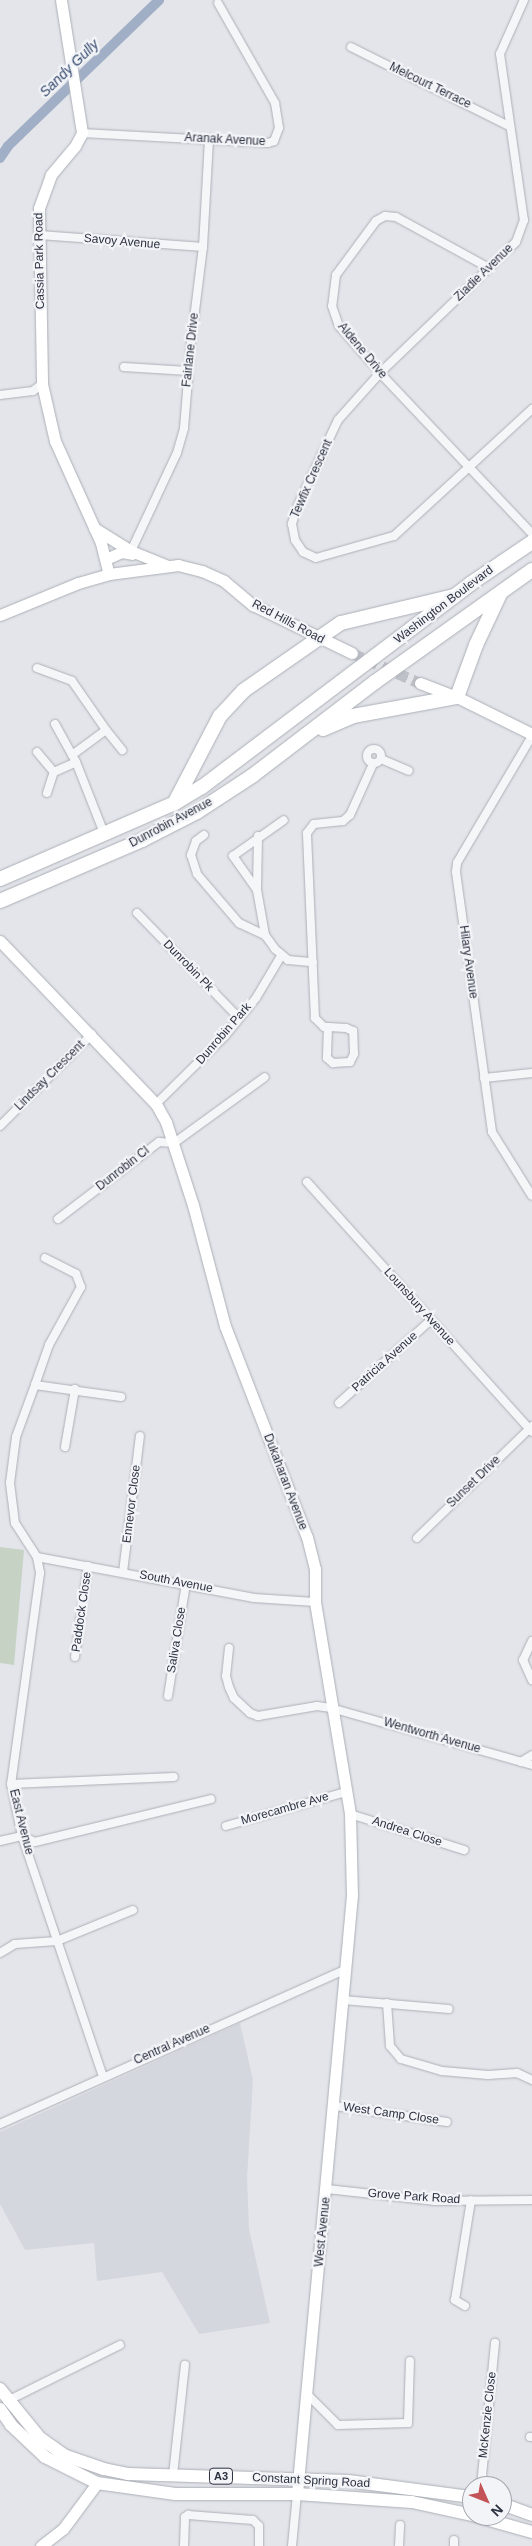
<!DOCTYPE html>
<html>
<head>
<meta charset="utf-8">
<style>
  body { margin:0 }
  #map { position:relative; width:532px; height:2546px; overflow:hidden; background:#e3e5ea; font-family:Helvetica,sans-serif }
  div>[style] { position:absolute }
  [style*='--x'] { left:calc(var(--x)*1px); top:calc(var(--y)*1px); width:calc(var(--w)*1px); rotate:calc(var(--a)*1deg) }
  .built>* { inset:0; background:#d5d7de }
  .green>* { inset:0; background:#c6d3c4 }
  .canal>* { height:10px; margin:-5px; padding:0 5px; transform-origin:5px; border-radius:5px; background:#a1afc6 }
  .secondary-tunnel>* { height:11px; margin-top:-5.5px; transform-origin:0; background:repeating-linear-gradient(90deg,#bec1c8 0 11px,transparent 0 16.5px) }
  .roads { filter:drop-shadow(0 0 1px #acafb7) drop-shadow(0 0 1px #acafb7) }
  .street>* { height:8px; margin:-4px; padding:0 4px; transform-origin:4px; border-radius:4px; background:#f5f6f8 }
  .street>.ring { margin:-4px; padding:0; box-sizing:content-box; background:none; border:8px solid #f5f6f8; border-radius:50% }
  .secondary>* { height:11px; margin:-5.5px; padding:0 5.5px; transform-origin:5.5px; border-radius:5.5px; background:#fff }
  .primary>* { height:12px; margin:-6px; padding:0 6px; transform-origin:6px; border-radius:6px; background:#fff }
  .highway>* { height:14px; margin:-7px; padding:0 7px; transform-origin:7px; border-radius:7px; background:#fff }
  span { translate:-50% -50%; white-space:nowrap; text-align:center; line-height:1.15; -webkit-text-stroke:4.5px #f2f4f7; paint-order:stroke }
  .shield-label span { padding:1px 4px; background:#f2f4f7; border:1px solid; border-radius:4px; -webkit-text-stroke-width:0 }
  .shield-label { font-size:11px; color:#2c3140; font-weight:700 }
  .street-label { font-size:12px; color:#2c3140 }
  .water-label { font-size:14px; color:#394c71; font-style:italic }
  .north { position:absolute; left:462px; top:2476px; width:50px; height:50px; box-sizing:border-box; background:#f2f4f7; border:1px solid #a3a6ae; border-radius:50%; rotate:134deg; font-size:14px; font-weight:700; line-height:20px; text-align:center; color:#2c3140 }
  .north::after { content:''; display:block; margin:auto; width:18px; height:22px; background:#c35356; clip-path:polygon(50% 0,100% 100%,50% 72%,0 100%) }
</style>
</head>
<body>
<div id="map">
  <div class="built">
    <i style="clip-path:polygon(240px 2023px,253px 2080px,247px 2178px,249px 2229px,270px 2323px,199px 2334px,162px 2272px,97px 2281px,94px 2243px,25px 2250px,0 2204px,0 2132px)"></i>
  </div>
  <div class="green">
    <i style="clip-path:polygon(0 1547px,24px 1550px,14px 1665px,0 1663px)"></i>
  </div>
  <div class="canal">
    <i style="--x:0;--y:158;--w:14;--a:-56"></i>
    <i style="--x:8;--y:146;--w:210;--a:-44"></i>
  </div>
  <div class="secondary-tunnel">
    <i style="--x:352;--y:653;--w:74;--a:23.8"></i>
  </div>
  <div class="roads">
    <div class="street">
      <i style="--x:524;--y:0;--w:59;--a:114"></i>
      <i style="--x:500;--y:54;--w:168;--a:81.8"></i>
      <i style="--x:524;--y:220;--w:23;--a:110"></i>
      <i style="--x:516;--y:242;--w:189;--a:136.1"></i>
      <i style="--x:380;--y:373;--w:63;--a:131.8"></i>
      <i style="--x:338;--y:420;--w:94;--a:115.2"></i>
      <i style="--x:298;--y:505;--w:20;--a:108"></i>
      <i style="--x:292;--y:524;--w:16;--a:79"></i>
      <i style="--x:295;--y:540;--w:14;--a:56"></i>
      <i style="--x:303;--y:552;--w:14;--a:25"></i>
      <i style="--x:316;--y:558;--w:81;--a:-15.8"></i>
      <i style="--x:394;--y:536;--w:188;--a:-42.6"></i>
      <i style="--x:351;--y:47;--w:177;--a:26.6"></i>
      <i style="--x:82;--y:133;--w:186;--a:3.1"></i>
      <i style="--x:268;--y:143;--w:6;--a:-18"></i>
      <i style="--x:274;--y:141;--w:14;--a:-69"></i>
      <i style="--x:279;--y:128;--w:25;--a:-99"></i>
      <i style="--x:275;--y:103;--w:115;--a:-119.7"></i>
      <i style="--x:40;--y:235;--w:163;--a:4.2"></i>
      <i style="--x:489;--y:268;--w:106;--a:-151.3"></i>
      <i style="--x:396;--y:217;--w:11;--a:-175"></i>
      <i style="--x:385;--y:216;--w:10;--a:151"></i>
      <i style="--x:376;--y:221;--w:67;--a:126.5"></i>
      <i style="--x:336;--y:275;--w:31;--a:97"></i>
      <i style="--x:332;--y:306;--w:21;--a:71"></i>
      <i style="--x:339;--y:326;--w:62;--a:48.9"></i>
      <i style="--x:380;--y:373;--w:221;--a:46.6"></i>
      <i style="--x:124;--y:367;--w:64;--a:3.6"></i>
      <i style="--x:0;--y:395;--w:33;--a:-7"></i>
      <i style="--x:33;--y:391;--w:11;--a:-38"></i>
      <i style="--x:131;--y:551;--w:108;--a:-64.9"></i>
      <i style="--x:177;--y:453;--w:26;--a:-74"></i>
      <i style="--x:184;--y:428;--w:85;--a:-85.3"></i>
      <i style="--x:191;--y:343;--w:97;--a:-82.9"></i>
      <i style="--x:203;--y:247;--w:108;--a:-86.8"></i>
      <i style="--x:37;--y:668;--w:37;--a:20"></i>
      <i style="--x:72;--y:681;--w:60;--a:55.2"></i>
      <i style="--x:55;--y:724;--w:43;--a:61.1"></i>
      <i style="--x:76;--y:762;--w:76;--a:68.5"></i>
      <i style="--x:532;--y:736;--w:147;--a:120.6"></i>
      <i style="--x:457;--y:863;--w:9;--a:96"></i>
      <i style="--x:456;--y:872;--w:262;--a:82.1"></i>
      <i style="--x:492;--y:1132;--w:75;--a:58"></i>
      <i class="ring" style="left:367px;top:749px;width:6px;height:6px"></i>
      <i style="--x:37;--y:752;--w:26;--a:50"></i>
      <i style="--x:72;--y:755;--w:42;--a:-36.3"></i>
      <i style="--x:106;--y:730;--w:26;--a:51"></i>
      <i style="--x:381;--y:759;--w:30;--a:23"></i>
      <i style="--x:47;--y:793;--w:22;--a:-72"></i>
      <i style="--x:54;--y:772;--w:24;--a:-24"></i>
      <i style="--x:204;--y:835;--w:10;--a:143"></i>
      <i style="--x:196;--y:841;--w:15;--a:110"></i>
      <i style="--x:191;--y:855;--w:20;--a:72"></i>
      <i style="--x:197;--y:874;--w:65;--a:49.4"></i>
      <i style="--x:239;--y:923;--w:29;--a:25"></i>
      <i style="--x:258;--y:836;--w:54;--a:91.1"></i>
      <i style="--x:257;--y:890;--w:46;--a:79.9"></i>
      <i style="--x:265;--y:935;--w:17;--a:54"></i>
      <i style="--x:275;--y:949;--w:17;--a:40"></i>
      <i style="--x:288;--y:960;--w:25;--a:5"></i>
      <i style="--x:257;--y:890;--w:42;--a:-125.2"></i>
      <i style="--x:233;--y:856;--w:62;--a:-35.2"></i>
      <i style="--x:137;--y:913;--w:146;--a:45.8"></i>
      <i style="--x:328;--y:1027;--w:31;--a:92"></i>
      <i style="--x:327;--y:1058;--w:8;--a:40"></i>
      <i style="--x:333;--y:1063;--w:17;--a:-3"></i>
      <i style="--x:350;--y:1062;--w:9;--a:-63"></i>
      <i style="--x:354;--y:1054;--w:23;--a:-92"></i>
      <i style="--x:353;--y:1031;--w:8;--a:-157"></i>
      <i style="--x:346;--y:1028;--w:22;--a:-177"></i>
      <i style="--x:324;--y:1027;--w:13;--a:-135"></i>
      <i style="--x:315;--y:1018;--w:185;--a:-92.5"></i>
      <i style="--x:307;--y:833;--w:11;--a:-52"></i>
      <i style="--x:314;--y:824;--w:29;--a:-6"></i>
      <i style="--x:343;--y:821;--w:9;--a:-41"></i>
      <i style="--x:350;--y:815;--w:56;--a:-65.7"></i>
      <i style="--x:484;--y:1078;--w:48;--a:-5.9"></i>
      <i style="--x:156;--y:1104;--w:97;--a:-44.6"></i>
      <i style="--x:225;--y:1036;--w:49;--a:-50.8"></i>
      <i style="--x:256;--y:998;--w:49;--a:-59.2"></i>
      <i style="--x:0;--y:1126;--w:130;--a:-45"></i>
      <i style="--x:307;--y:1182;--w:336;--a:48"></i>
      <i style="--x:58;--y:1219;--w:127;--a:-37.3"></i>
      <i style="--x:159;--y:1142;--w:15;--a:4"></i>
      <i style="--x:174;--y:1143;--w:112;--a:-36"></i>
      <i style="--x:45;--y:1258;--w:35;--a:27"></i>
      <i style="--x:76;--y:1274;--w:14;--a:69"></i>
      <i style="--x:81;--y:1287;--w:66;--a:118.9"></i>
      <i style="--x:49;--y:1345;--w:42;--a:109.3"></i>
      <i style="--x:35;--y:1385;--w:55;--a:110.1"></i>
      <i style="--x:16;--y:1437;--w:46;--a:97.4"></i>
      <i style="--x:10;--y:1483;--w:40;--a:82.9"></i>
      <i style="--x:15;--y:1523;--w:40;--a:57.1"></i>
      <i style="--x:37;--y:1557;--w:16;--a:79"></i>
      <i style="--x:40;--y:1573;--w:213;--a:97.8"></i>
      <i style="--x:11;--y:1784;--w:53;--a:78.1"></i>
      <i style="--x:22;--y:1836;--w:254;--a:71.4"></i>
      <i style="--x:35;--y:1385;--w:87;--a:7.9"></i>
      <i style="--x:339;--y:1403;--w:124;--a:-42.1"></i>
      <i style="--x:65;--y:1447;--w:59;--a:-80.2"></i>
      <i style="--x:417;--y:1538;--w:161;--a:-44.2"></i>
      <i style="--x:37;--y:1557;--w:221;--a:10.7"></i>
      <i style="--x:254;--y:1598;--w:61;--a:3.8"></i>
      <i style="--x:123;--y:1572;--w:137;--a:-82.9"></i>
      <i style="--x:532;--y:1641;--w:21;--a:115"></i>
      <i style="--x:523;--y:1660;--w:22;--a:66"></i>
      <i style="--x:229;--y:1648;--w:28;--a:96"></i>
      <i style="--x:226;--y:1676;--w:11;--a:75"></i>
      <i style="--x:229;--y:1687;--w:12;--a:66"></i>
      <i style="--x:234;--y:1698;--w:22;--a:43"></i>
      <i style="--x:250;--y:1713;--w:9;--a:21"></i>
      <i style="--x:258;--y:1716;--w:60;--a:-9.6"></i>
      <i style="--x:317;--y:1706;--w:14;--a:8"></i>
      <i style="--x:331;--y:1708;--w:209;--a:15.8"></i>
      <i style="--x:75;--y:1657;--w:92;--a:-81.9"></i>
      <i style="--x:168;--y:1696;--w:113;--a:-80.9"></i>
      <i style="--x:521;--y:1762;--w:13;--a:-32"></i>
      <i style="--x:11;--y:1784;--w:163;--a:-2.5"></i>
      <i style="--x:350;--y:1814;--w:120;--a:17.5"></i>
      <i style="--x:226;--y:1826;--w:124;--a:-15.9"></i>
      <i style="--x:0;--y:1841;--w:23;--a:-13"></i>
      <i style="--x:22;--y:1836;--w:14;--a:25"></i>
      <i style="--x:35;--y:1842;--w:181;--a:-13.7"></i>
      <i style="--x:0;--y:1953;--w:17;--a:-31"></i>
      <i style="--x:15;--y:1944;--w:42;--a:-4.1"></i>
      <i style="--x:57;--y:1941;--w:82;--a:-22.2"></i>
      <i style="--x:343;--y:2000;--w:106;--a:4.9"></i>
      <i style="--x:387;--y:2003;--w:43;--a:86"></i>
      <i style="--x:390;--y:2046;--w:17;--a:50"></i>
      <i style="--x:401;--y:2059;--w:43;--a:16.3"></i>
      <i style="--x:442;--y:2071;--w:46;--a:5"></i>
      <i style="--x:488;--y:2075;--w:29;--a:-4"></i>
      <i style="--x:517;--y:2073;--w:17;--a:25"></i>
      <i style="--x:335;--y:2106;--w:113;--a:8.1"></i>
      <i style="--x:0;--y:2124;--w:377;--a:-24.1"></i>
      <i style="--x:327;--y:2189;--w:109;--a:6.3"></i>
      <i style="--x:435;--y:2201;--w:97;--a:-0.6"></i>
      <i style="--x:465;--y:2306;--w:12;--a:-149"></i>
      <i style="--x:455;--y:2300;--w:101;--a:-80.9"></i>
      <i style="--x:307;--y:2394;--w:44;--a:45"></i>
      <i style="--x:338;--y:2425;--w:70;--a:-1.6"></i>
      <i style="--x:408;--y:2423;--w:62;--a:-88.2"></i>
      <i style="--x:7;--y:2401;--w:126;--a:-26.4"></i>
      <i style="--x:530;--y:2437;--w:2;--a:0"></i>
      <i style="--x:173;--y:2475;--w:111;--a:-83.8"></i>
      <i style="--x:481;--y:2486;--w:144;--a:-84.4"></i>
      <i style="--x:184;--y:2546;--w:29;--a:-88"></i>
      <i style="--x:185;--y:2517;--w:4;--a:-34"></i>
      <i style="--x:188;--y:2515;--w:65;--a:4.4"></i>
      <i style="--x:253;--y:2520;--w:8;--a:45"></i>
      <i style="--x:259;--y:2526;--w:20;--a:90"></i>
      <i style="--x:292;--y:2546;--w:52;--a:-84.5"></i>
      <i style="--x:399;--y:2546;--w:21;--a:-87"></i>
      <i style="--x:454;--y:2546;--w:6;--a:-90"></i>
    </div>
    <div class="secondary">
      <i style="--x:61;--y:0;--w:135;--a:81"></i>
      <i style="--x:82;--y:133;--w:15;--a:118"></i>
      <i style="--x:75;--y:146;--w:38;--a:130"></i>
      <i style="--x:51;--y:175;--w:35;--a:110"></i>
      <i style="--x:39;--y:208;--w:176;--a:89"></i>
      <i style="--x:42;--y:384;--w:58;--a:77.2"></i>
      <i style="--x:55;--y:441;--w:112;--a:65.7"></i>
      <i style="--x:101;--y:543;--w:32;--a:76"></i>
      <i style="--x:94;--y:528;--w:44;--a:31.9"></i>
      <i style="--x:131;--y:551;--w:38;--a:22"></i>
      <i style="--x:106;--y:559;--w:17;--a:-24"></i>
      <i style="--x:122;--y:552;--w:10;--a:11"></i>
      <i style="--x:0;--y:615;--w:84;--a:-22.3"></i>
      <i style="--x:78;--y:583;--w:32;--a:-16"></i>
      <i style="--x:109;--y:574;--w:70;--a:-7.4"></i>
      <i style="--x:178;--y:565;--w:25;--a:14"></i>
      <i style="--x:202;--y:571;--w:24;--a:24"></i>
      <i style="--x:224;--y:581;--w:38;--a:40"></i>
      <i style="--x:253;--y:605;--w:110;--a:25.9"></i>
      <i style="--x:420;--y:683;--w:40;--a:21"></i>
      <i style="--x:457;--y:697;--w:84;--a:26.3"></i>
      <i style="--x:0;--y:941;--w:226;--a:46.3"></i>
      <i style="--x:156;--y:1104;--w:21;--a:61"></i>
      <i style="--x:166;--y:1122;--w:87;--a:72"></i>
      <i style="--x:193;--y:1205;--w:125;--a:75.2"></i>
      <i style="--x:225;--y:1326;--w:226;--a:68.8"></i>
      <i style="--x:307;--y:1537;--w:33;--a:76"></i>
      <i style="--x:315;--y:1569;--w:33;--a:90"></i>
      <i style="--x:315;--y:1602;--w:215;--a:80.6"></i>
      <i style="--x:350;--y:1814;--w:81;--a:88.6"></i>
      <i style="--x:352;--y:1895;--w:602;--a:95.25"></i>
      <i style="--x:41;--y:2546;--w:28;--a:-38"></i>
      <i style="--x:63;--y:2529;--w:57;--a:-53.5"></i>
    </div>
    <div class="primary">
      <i style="--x:0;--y:2389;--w:63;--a:50.8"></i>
      <i style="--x:40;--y:2438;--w:32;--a:35"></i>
      <i style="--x:66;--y:2456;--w:40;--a:18.9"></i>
      <i style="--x:104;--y:2469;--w:25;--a:12"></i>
      <i style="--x:128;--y:2474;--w:220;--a:1.8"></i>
      <i style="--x:348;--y:2481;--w:125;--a:7.4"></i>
      <i style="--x:0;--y:2409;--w:19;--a:55"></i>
      <i style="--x:11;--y:2425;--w:47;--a:43.3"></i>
      <i style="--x:45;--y:2457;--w:58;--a:26.6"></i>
      <i style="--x:97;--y:2483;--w:79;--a:8"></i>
      <i style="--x:175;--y:2494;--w:122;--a:0"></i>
      <i style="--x:297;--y:2494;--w:115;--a:4"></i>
      <i style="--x:412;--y:2502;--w:61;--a:12.2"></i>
      <i style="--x:502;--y:2504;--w:32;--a:20"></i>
      <i style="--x:475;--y:2516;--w:59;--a:15.7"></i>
    </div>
    <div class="highway">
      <i style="--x:323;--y:729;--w:33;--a:-23"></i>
      <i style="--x:353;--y:716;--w:106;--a:-10.4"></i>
      <i style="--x:457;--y:697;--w:55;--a:-69.9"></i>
      <i style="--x:476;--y:645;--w:56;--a:-64.8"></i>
      <i style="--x:175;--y:802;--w:97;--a:-62.4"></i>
      <i style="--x:220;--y:716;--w:34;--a:-47"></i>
      <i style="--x:243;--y:691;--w:119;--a:-34.8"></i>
      <i style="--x:341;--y:623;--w:116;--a:-13.4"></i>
      <i style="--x:0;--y:879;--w:191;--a:-23.5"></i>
      <i style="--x:175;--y:803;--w:31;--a:-31"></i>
      <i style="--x:202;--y:787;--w:336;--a:-37.1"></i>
      <i style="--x:470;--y:584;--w:75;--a:-34.1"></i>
      <i style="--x:0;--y:901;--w:155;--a:-23.2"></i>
      <i style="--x:142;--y:840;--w:62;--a:-27"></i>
      <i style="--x:197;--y:812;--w:66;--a:-33.2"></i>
      <i style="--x:252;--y:776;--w:155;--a:-37.4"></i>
      <i style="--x:375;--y:682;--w:193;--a:-35.5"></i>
    </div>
  </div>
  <div class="shield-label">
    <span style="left:221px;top:2476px">A3</span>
  </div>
  <div class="street-label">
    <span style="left:430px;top:86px;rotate:26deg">Melcourt Terrace</span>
    <span style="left:225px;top:140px;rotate:3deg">Aranak Avenue</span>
    <span style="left:122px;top:242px;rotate:5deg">Savoy Avenue</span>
    <span style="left:40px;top:261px;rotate:-91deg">Cassia Park Road</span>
    <span style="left:484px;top:273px;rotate:-44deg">Ziadie Avenue</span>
    <span style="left:191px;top:350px;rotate:-84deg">Fairlane Drive</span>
    <span style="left:362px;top:351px;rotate:50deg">Aldene Drive</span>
    <span style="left:312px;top:479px;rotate:-66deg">Tewfix Crescent</span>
    <span style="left:444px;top:605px;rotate:-37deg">Washington Boulevard</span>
    <span style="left:288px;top:622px;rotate:28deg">Red Hills Road</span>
    <span style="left:171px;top:823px;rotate:-28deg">Dunrobin Avenue</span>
    <span style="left:468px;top:962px;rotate:82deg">Hilary Avenue</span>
    <span style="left:188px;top:966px;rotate:46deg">Dunrobin Pk</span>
    <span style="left:224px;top:1034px;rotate:-49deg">Dunrobin Park</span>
    <span style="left:50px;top:1076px;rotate:-45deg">Lindsay Crescent</span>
    <span style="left:123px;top:1169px;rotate:-38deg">Dunrobin Cl</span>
    <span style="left:419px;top:1307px;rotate:48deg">Lounsbury Avenue</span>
    <span style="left:385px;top:1362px;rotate:-42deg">Patricia Avenue</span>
    <span style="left:285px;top:1482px;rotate:69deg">Dukaharan Avenue</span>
    <span style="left:474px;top:1482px;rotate:-44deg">Sunset Drive</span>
    <span style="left:132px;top:1504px;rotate:-83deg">Ennevor Close</span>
    <span style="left:176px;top:1582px;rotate:11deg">South Avenue</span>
    <span style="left:82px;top:1612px;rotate:-82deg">Paddock Close</span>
    <span style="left:177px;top:1640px;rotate:-81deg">Saliva Close</span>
    <span style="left:432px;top:1736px;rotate:16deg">Wentworth Avenue</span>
    <span style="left:285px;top:1809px;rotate:-16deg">Morecambre Ave</span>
    <span style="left:21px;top:1822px;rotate:76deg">East Avenue</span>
    <span style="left:407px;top:1832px;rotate:18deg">Andrea Close</span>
    <span style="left:172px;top:2045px;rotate:-24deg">Central Avenue</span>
    <span style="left:391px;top:2114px;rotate:8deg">West Camp Close</span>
    <span style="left:414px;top:2197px;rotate:4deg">Grove Park Road</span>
    <span style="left:323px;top:2232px;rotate:-84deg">West Avenue</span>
    <span style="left:488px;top:2415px;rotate:-84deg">McKenzie Close</span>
    <span style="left:311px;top:2481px;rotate:3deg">Constant Spring Road</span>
  </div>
  <div class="water-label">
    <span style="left:69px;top:68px;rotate:-44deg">Sandy Gully</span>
  </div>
  <div class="north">N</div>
</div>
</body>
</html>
